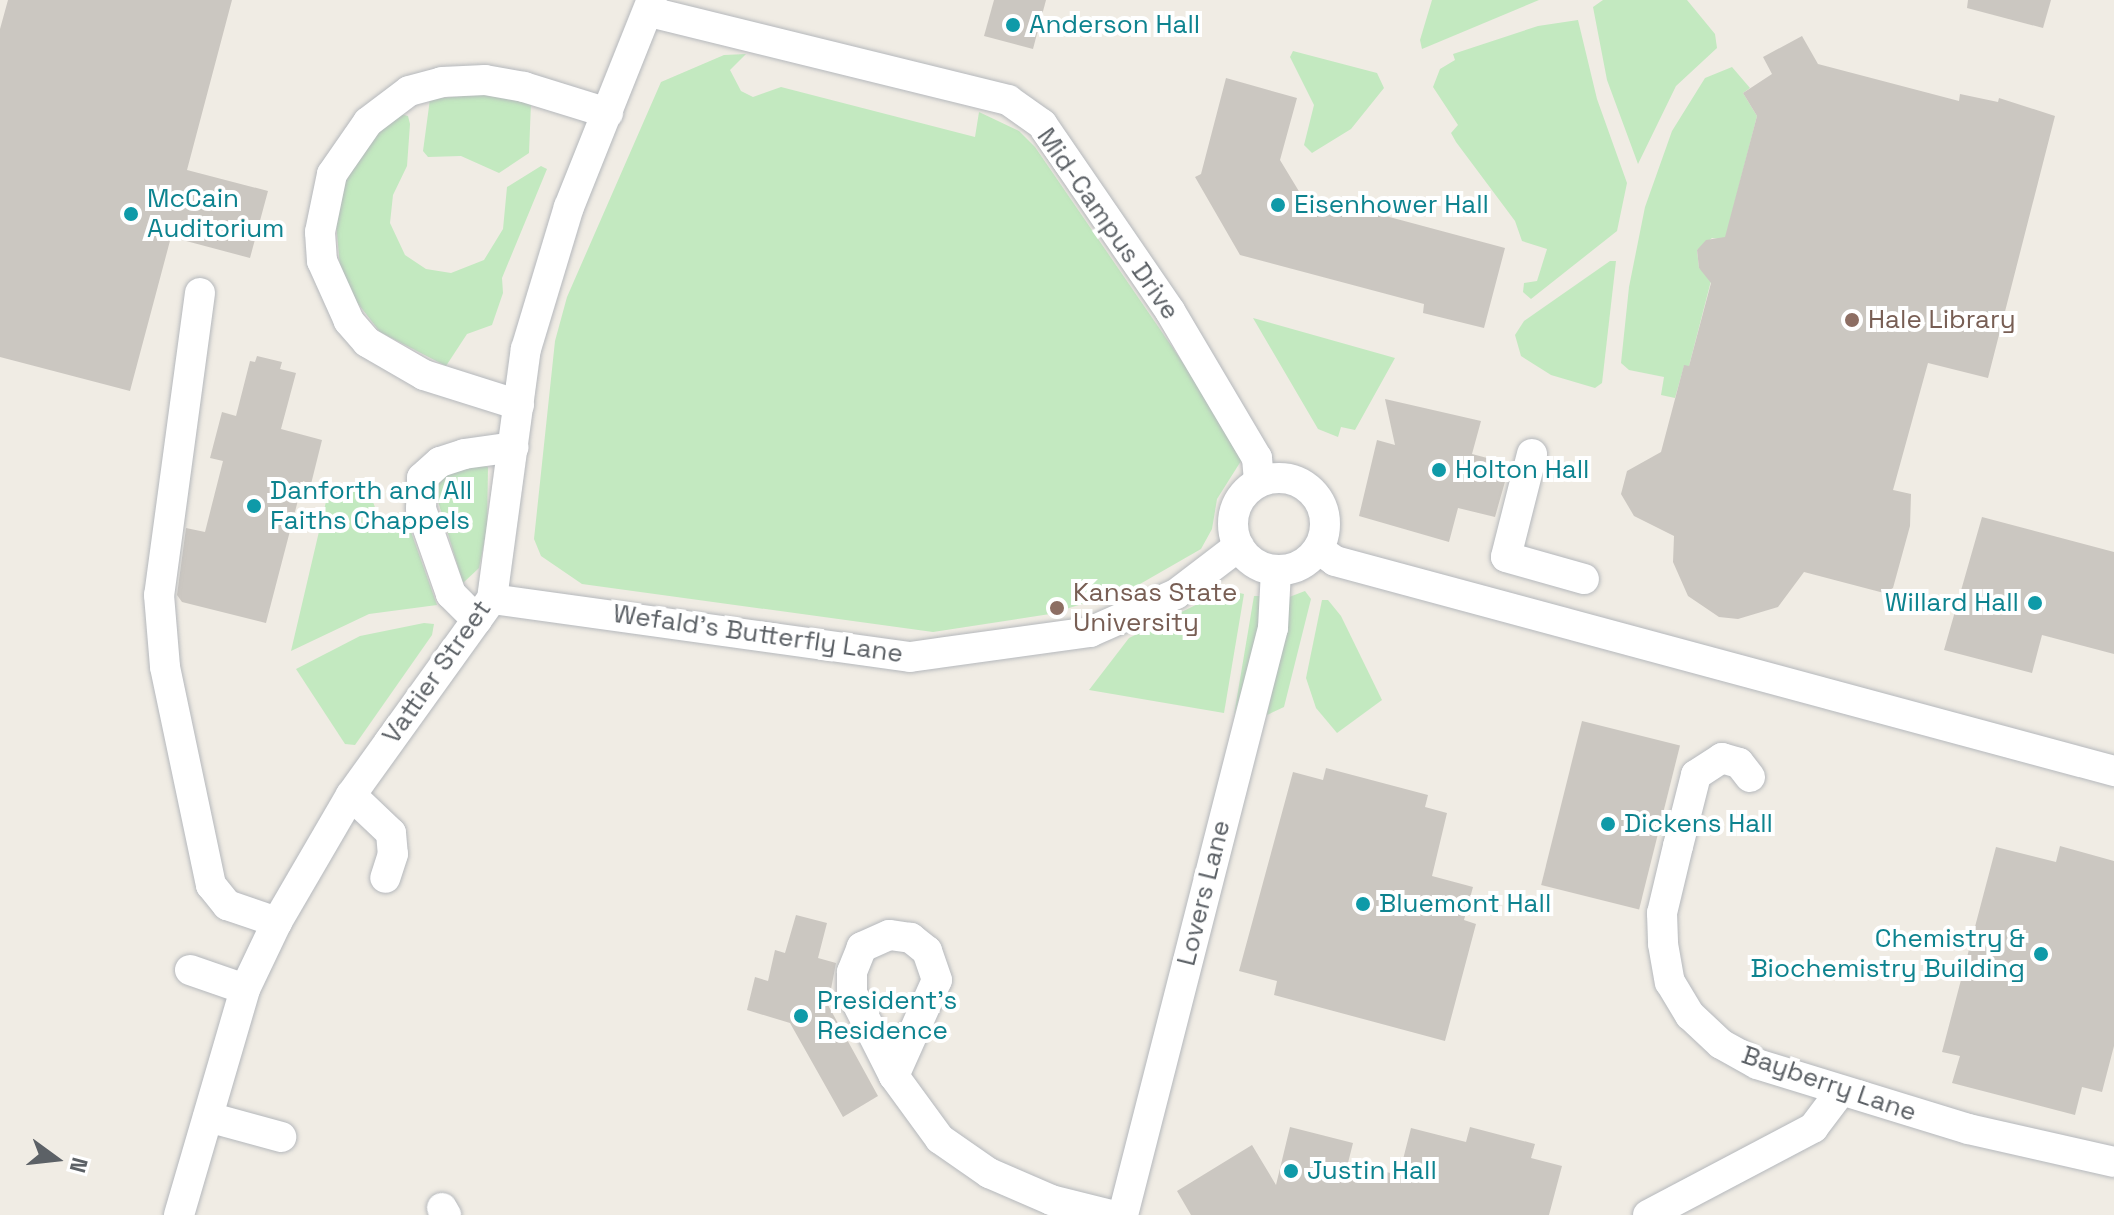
<!DOCTYPE html>
<html>
<head>
<meta charset="utf-8">
<style>
  body { margin:0 }
  #map { position:relative; width:2114px; height:1215px; overflow:hidden; background:#f0ece4; font-family:"Space Grotesk",sans-serif }
  div>[style] { position:absolute }
  [style*='--x'] { left:calc(var(--x)*1px); top:calc(var(--y)*1px); width:calc(var(--w)*1px); rotate:calc(var(--a)*1deg) }
  .green>* { inset:0; background:#c3e9c0 }
  .building>* { inset:0; background:#cbc7c1; transform-origin:0 0 }
  .roads { filter:drop-shadow(0 0 2px #b5b8bc) drop-shadow(0 0 2px #b5b8bc) }
  .minor>* { height:30px; margin:-15px; padding:0 15px; transform-origin:15px; border-radius:15px; background:#fff }
  .minor>.ring { margin:-15px; padding:0; box-sizing:content-box; background:none; border:30px solid #fff; border-radius:50% }
  .dots>* { width:22px; height:22px; translate:-50% -50%; box-sizing:border-box; border:4px solid #fff; border-radius:50% }
  span { translate:-50% -50%; white-space:nowrap; text-align:center; line-height:1.15; -webkit-text-stroke:8px #fff; paint-order:stroke }
  .culture-label { font-size:26px; color:#0d838f }
  .left { translate:0 -50%; text-align:left }
  .right { translate:-100% -50%; text-align:right }
  .street-label { font-size:26px; color:#5c6166 }
  .education-label { font-size:26px; color:#785e54 }
  .north { position:absolute; left:16px; top:1119px; width:80px; height:80px; -webkit-text-stroke:6px #fff; paint-order:stroke; rotate:105deg; font-size:22px; font-weight:700; line-height:32px; text-align:center; color:#5c6166 }
  .north::after { content:''; display:block; margin:auto; width:28px; height:36px; background:#5c6166; clip-path:polygon(50% 0,100% 100%,50% 72%,0 100%) }
</style>
</head>
<body>
<div id="map">
  <div class="green">
    <i style="clip-path:polygon(1432px 0,1539px 0,1422px 49px,1420px 40px)"></i>
    <i style="clip-path:polygon(1603px 0,1687px 0,1715px 34px,1717px 48px,1676px 86px,1638px 164px,1607px 80px,1593px 7px)"></i>
    <i style="clip-path:polygon(1578px 20px,1597px 99px,1627px 183px,1617px 231px,1531px 299px,1523px 292px,1524px 283px,1537px 281px,1547px 249px,1522px 241px,1515px 221px,1456px 142px,1451px 133px,1458px 125px,1433px 87px,1440px 69px,1455px 60px,1453px 54px,1538px 26px)"></i>
    <i style="clip-path:polygon(1293px 51px,1377px 73px,1384px 88px,1351px 129px,1312px 153px,1304px 145px,1314px 105px,1290px 57px)"></i>
    <i style="clip-path:polygon(746px 54px,730px 70px,741px 91px,753px 97px,781px 87px,975px 137px,979px 112px,1019px 131px,1035px 147px,1238px 443px,1241px 461px,1217px 499px,1212px 529px,1201px 549px,1133px 588px,1050px 614px,933px 632px,582px 584px,541px 556px,534px 539px,555px 341px,567px 297px,661px 82px,724px 55px)"></i>
    <i style="clip-path:polygon(1732px 67px,1750px 88px,1743px 93px,1757px 116px,1725px 240px,1712px 238px,1697px 250px,1699px 268px,1712px 277px,1689px 366px,1684px 366px,1675px 398px,1661px 395px,1664px 377px,1629px 370px,1621px 363px,1629px 287px,1645px 207px,1672px 131px,1705px 78px)"></i>
    <i style="clip-path:polygon(485px 94px,531px 103px,529px 153px,499px 173px,461px 156px,428px 157px,423px 151px,430px 99px)"></i>
    <i style="clip-path:polygon(400px 114px,408px 116px,410px 124px,407px 166px,393px 195px,390px 223px,405px 255px,426px 269px,451px 273px,484px 260px,503px 229px,507px 187px,541px 166px,547px 169px,502px 278px,503px 293px,492px 325px,467px 334px,446px 366px,380px 332px,356px 301px,340px 266px,336px 223px,344px 184px,373px 136px)"></i>
    <i style="clip-path:polygon(1610px 261px,1616px 261px,1602px 383px,1595px 388px,1551px 375px,1521px 356px,1515px 335px,1524px 321px)"></i>
    <i style="clip-path:polygon(1253px 318px,1395px 358px,1355px 430px,1341px 427px,1338px 437px,1318px 429px)"></i>
    <i style="clip-path:polygon(477px 464px,488px 467px,487px 529px,479px 568px,463px 583px,433px 485px,439px 475px)"></i>
    <i style="clip-path:polygon(365px 481px,381px 523px,405px 515px,437px 605px,369px 614px,291px 651px,328px 493px)"></i>
    <i style="clip-path:polygon(1226px 590px,1244px 594px,1224px 713px,1089px 690px,1129px 638px)"></i>
    <i style="clip-path:polygon(1305px 591px,1311px 599px,1284px 707px,1267px 715px,1284px 635px,1284px 599px)"></i>
    <i style="clip-path:polygon(1254px 596px,1262px 596px,1259px 635px,1234px 715px)"></i>
    <i style="clip-path:polygon(1322px 600px,1328px 600px,1341px 616px,1382px 700px,1337px 733px,1316px 708px,1306px 678px)"></i>
    <i style="clip-path:polygon(424px 623px,434px 624px,432px 635px,355px 745px,345px 744px,296px 669px,360px 636px)"></i>
  </div>
  <div class="building">
    <i style="clip-path:polygon(8px 0,232px 0,187px 170px,268px 191px,250px 258px,171px 237px,130px 391px,0 357px,0 29px)"></i>
    <i style="clip-path:polygon(994px 0,1046px 0,1033px 49px,984px 36px)"></i>
    <i style="clip-path:polygon(1968px 0,2051px 0,2043px 28px,1967px 8px)"></i>
    <i style="clip-path:polygon(1802px 36px,1818px 64px,1959px 101px,1960px 94px,1998px 102px,1999px 98px,2055px 116px,1988px 378px,1928px 363px,1893px 490px,1911px 494px,1910px 526px,1893px 588px,1884px 593px,1804px 572px,1778px 607px,1738px 619px,1719px 617px,1688px 596px,1673px 562px,1674px 536px,1634px 516px,1621px 494px,1627px 471px,1661px 452px,1684px 365px,1689px 366px,1711px 283px,1699px 268px,1697px 250px,1706px 240px,1725px 237px,1757px 116px,1743px 93px,1772px 74px,1763px 57px)"></i>
    <i style="clip-path:polygon(1226px 78px,1297px 98px,1280px 160px,1300px 193px,1505px 248px,1484px 328px,1423px 313px,1424px 304px,1240px 255px,1195px 177px,1201px 174px)"></i>
    <i style="clip-path:polygon(257px 356px,282px 362px,280px 369px,296px 373px,281px 429px,322px 440px,311px 484px,303px 481px,266px 623px,182px 602px,177px 595px,186px 528px,205px 532px,223px 461px,210px 458px,222px 412px,236px 416px,250px 361px,255px 362px)"></i>
    <i style="clip-path:polygon(1385px 399px,1481px 421px,1472px 454px,1510px 464px,1495px 517px,1458px 508px,1449px 542px,1359px 516px,1377px 440px,1395px 445px)"></i>
    <i style="clip-path:polygon(1982px 517px,2114px 552px,2114px 654px,2042px 635px,2032px 673px,1944px 650px)"></i>
    <i style="left:1582px;top:721px;width:101px;height:169px;rotate:14deg"></i>
    <i style="clip-path:polygon(1326px 768px,1428px 795px,1425px 807px,1447px 813px,1432px 876px,1473px 887px,1464px 920px,1476px 924px,1445px 1041px,1274px 995px,1277px 981px,1239px 971px,1293px 772px,1323px 780px)"></i>
    <i style="clip-path:polygon(2060px 846px,2114px 861px,2114px 1046px,2102px 1092px,2082px 1087px,2075px 1115px,1952px 1083px,1960px 1056px,1942px 1052px,1996px 847px,2056px 862px)"></i>
    <i style="clip-path:polygon(796px 915px,827px 923px,818px 958px,836px 963px,828px 1005px,878px 1096px,843px 1117px,790px 1023px,747px 1010px,755px 977px,768px 981px,775px 950px,785px 953px)"></i>
    <i style="clip-path:polygon(1290px 1127px,1353px 1143px,1348px 1163px,1399px 1175px,1411px 1128px,1466px 1142px,1470px 1127px,1535px 1144px,1531px 1158px,1562px 1166px,1549px 1215px,1191px 1215px,1177px 1191px,1252px 1145px,1276px 1185px)"></i>
  </div>
  <div class="roads">
    <div class="minor">
      <i style="--x:650;--y:12;--w:369;--a:13.8"></i>
      <i style="--x:1008;--y:100;--w:42;--a:35.2"></i>
      <i style="--x:1042;--y:124;--w:227;--a:55.6"></i>
      <i style="--x:1170;--y:311;--w:171;--a:59.4"></i>
      <i style="--x:1257;--y:458;--w:24;--a:85"></i>
      <i style="--x:200;--y:293;--w:305;--a:97.7"></i>
      <i style="--x:159;--y:595;--w:72;--a:85.2"></i>
      <i style="--x:165;--y:667;--w:223;--a:78.1"></i>
      <i style="--x:211;--y:885;--w:26;--a:51"></i>
      <i style="--x:227;--y:905;--w:53;--a:18.8"></i>
      <i style="--x:519;--y:405;--w:100;--a:-162.5"></i>
      <i style="--x:424;--y:375;--w:66;--a:-149.9"></i>
      <i style="--x:367;--y:342;--w:28;--a:-131"></i>
      <i style="--x:349;--y:321;--w:66;--a:-114.2"></i>
      <i style="--x:322;--y:261;--w:29;--a:-94"></i>
      <i style="--x:320;--y:232;--w:59;--a:-78.3"></i>
      <i style="--x:332;--y:174;--w:63;--a:-55.3"></i>
      <i style="--x:368;--y:122;--w:51;--a:-37.1"></i>
      <i style="--x:409;--y:91;--w:34;--a:-15"></i>
      <i style="--x:442;--y:82;--w:43;--a:-2.7"></i>
      <i style="--x:485;--y:80;--w:40;--a:10"></i>
      <i style="--x:524;--y:87;--w:88;--a:17.2"></i>
      <i style="--x:1532;--y:454;--w:106;--a:104.2"></i>
      <i style="--x:1506;--y:557;--w:81;--a:15.8"></i>
      <i class="ring" style="left:1233px;top:478px;width:62px;height:62px"></i>
      <i style="--x:1318;--y:549;--w:21;--a:35"></i>
      <i style="--x:1335;--y:561;--w:807;--a:15.09"></i>
      <i style="--x:492;--y:599;--w:422;--a:7.9"></i>
      <i style="--x:910;--y:657;--w:182;--a:-7.9"></i>
      <i style="--x:1090;--y:632;--w:94;--a:-23.8"></i>
      <i style="--x:1176;--y:594;--w:79;--a:-37.3"></i>
      <i style="--x:477;--y:620;--w:37;--a:-135"></i>
      <i style="--x:451;--y:594;--w:90;--a:-109.4"></i>
      <i style="--x:421;--y:509;--w:31;--a:-88"></i>
      <i style="--x:422;--y:478;--w:24;--a:-42"></i>
      <i style="--x:440;--y:462;--w:25;--a:-18"></i>
      <i style="--x:464;--y:454;--w:50;--a:-8"></i>
      <i style="--x:1750;--y:777;--w:18;--a:-128"></i>
      <i style="--x:1739;--y:763;--w:18;--a:-164"></i>
      <i style="--x:1722;--y:758;--w:31;--a:147"></i>
      <i style="--x:1696;--y:775;--w:73;--a:104.2"></i>
      <i style="--x:1678;--y:846;--w:69;--a:103.4"></i>
      <i style="--x:1662;--y:913;--w:31;--a:88"></i>
      <i style="--x:1663;--y:944;--w:39;--a:80"></i>
      <i style="--x:1670;--y:982;--w:39;--a:59"></i>
      <i style="--x:1690;--y:1015;--w:42;--a:43.1"></i>
      <i style="--x:1721;--y:1044;--w:41;--a:29.1"></i>
      <i style="--x:1757;--y:1064;--w:221;--a:17.1"></i>
      <i style="--x:1968;--y:1129;--w:150;--a:12.7"></i>
      <i style="--x:351;--y:795;--w:55;--a:43.5"></i>
      <i style="--x:391;--y:833;--w:21;--a:85"></i>
      <i style="--x:393;--y:854;--w:25;--a:108"></i>
      <i style="--x:190;--y:970;--w:58;--a:19.1"></i>
      <i style="--x:894;--y:1076;--w:105;--a:-65.9"></i>
      <i style="--x:937;--y:980;--w:31;--a:-109"></i>
      <i style="--x:927;--y:951;--w:21;--a:-141"></i>
      <i style="--x:911;--y:938;--w:22;--a:-172"></i>
      <i style="--x:889;--y:935;--w:30;--a:156"></i>
      <i style="--x:862;--y:947;--w:27;--a:112"></i>
      <i style="--x:852;--y:972;--w:21;--a:90"></i>
      <i style="--x:852;--y:993;--w:93;--a:63.2"></i>
      <i style="--x:894;--y:1076;--w:78;--a:53.9"></i>
      <i style="--x:940;--y:1139;--w:60;--a:34.8"></i>
      <i style="--x:989;--y:1173;--w:68;--a:23.5"></i>
      <i style="--x:1051;--y:1200;--w:62;--a:14"></i>
      <i style="--x:208;--y:1117;--w:76;--a:15.3"></i>
      <i style="--x:442;--y:1208;--w:8;--a:60"></i>
      <i style="--x:179;--y:1215;--w:235;--a:-73.7"></i>
      <i style="--x:245;--y:989;--w:74;--a:-64.5"></i>
      <i style="--x:277;--y:922;--w:147;--a:-59.8"></i>
      <i style="--x:351;--y:795;--w:241;--a:-54.3"></i>
      <i style="--x:492;--y:599;--w:252;--a:-82.3"></i>
      <i style="--x:526;--y:349;--w:148;--a:-73.2"></i>
      <i style="--x:569;--y:207;--w:223;--a:-68.2"></i>
      <i style="--x:1123;--y:1215;--w:606;--a:-75.67"></i>
      <i style="--x:1273;--y:628;--w:58;--a:-87"></i>
      <i style="--x:1648;--y:1215;--w:187;--a:-27.8"></i>
      <i style="--x:1813;--y:1128;--w:46;--a:-52.9"></i>
    </div>
  </div>
  <div class="dots">
    <i style="left:1013px;top:25px;background:#0f9aa8"></i>
    <i style="left:1278px;top:205px;background:#0f9aa8"></i>
    <i style="left:131px;top:214px;background:#0f9aa8"></i>
    <i style="left:1852px;top:320px;background:#8d6e63"></i>
    <i style="left:1439px;top:470px;background:#0f9aa8"></i>
    <i style="left:254px;top:506px;background:#0f9aa8"></i>
    <i style="left:2035px;top:603px;background:#0f9aa8"></i>
    <i style="left:1057px;top:608px;background:#8d6e63"></i>
    <i style="left:1608px;top:824px;background:#0f9aa8"></i>
    <i style="left:1363px;top:904px;background:#0f9aa8"></i>
    <i style="left:2041px;top:954px;background:#0f9aa8"></i>
    <i style="left:801px;top:1016px;background:#0f9aa8"></i>
    <i style="left:1291px;top:1171px;background:#0f9aa8"></i>
  </div>
  <div class="culture-label">
    <span class="left" style="left:1029px;top:25px">Anderson Hall</span>
    <span class="left" style="left:147px;top:214px">McCain<br>Auditorium</span>
    <span class="left" style="left:1294px;top:205px">Eisenhower Hall</span>
    <span class="left" style="left:1455px;top:470px">Holton Hall</span>
    <span class="left" style="left:270px;top:506px">Danforth and All<br>Faiths Chappels</span>
    <span class="right" style="left:2019px;top:603px">Willard Hall</span>
    <span class="left" style="left:1624px;top:824px">Dickens Hall</span>
    <span class="left" style="left:1379px;top:904px">Bluemont Hall</span>
    <span class="right" style="left:2025px;top:954px">Chemistry &amp;<br>Biochemistry Building</span>
    <span class="left" style="left:817px;top:1016px">President's<br>Residence</span>
    <span class="left" style="left:1307px;top:1171px">Justin Hall</span>
  </div>
  <div class="street-label">
    <span style="left:1108px;top:224px;rotate:55deg">Mid-Campus Drive</span>
    <span style="left:758px;top:634px;rotate:8deg">Wefald's Butterfly Lane</span>
    <span style="left:437px;top:672px;rotate:-55deg">Vattier Street</span>
    <span style="left:1204px;top:893px;rotate:-76deg">Lovers Lane</span>
    <span style="left:1829px;top:1084px;rotate:19deg">Bayberry Lane</span>
  </div>
  <div class="education-label">
    <span class="left" style="left:1868px;top:320px">Hale Library</span>
    <span class="left" style="left:1073px;top:608px">Kansas State<br>University</span>
  </div>
  <div class="north">N</div>
</div>
</body>
</html>
